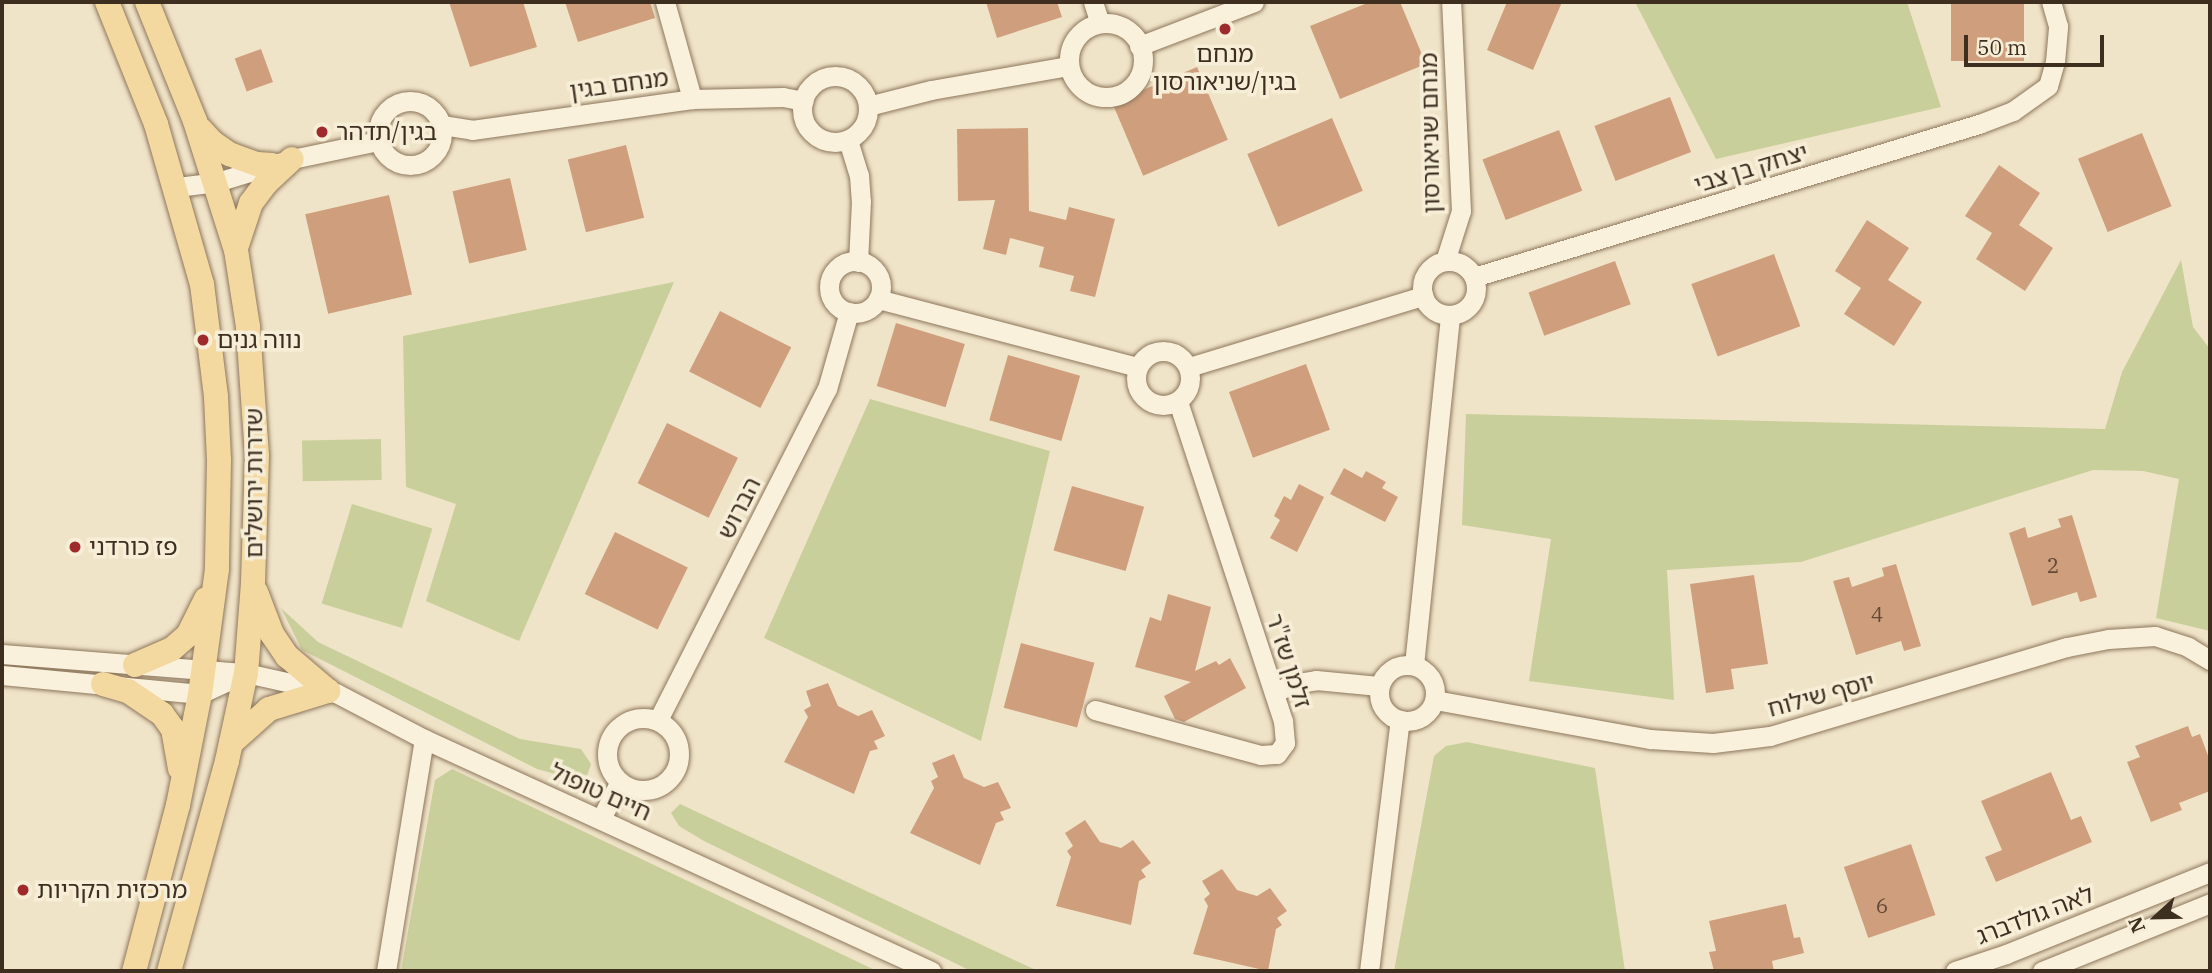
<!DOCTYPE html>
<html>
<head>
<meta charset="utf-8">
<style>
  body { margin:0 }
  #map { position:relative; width:2212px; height:973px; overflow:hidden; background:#f0e4c8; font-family:"IBM Plex Serif","Noto Sans Hebrew",serif }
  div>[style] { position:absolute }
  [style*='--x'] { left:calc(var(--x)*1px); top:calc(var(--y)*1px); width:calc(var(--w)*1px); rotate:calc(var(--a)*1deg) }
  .green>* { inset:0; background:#c9cf9b; transform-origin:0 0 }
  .building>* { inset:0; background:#cf9f7d; transform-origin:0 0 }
  .roads { filter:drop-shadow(0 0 2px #8d765c) drop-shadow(0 0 2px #8d765c) }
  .minor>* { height:19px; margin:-9.5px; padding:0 9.5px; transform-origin:9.5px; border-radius:9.5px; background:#faf1dc }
  .minor>.ring { margin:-9.5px; padding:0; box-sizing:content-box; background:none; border:19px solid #faf1dc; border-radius:50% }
  .major>* { height:24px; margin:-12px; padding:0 12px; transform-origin:12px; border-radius:12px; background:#f3d9a0 }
  .dots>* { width:19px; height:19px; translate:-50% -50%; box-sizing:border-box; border:4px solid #f7eed8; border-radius:50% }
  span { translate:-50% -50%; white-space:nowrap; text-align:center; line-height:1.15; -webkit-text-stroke:7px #f7eed8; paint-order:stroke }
  .number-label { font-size:21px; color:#624a37 }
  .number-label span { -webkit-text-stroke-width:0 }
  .poi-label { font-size:24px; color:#3d2e20 }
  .left { translate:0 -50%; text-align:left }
  .street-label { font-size:24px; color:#3d2e20 }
  .frame { position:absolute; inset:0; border:4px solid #3d2e20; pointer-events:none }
  .north { position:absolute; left:2121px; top:882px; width:70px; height:70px; -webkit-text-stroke:5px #f7eed8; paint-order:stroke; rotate:248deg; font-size:19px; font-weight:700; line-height:28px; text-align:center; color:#3d2e20 }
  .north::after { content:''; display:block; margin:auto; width:24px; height:32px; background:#3d2e20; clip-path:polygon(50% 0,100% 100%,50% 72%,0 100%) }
  .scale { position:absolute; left:1964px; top:35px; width:140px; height:32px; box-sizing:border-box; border:4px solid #3d2e20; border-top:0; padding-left:9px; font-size:21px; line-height:24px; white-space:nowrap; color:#3d2e20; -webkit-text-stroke:5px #f7eed8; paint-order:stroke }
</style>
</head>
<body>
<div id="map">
  <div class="green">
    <i style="clip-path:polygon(1635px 2px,1907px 2px,1941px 107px,1716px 159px)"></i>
    <i style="clip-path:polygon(2181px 260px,2193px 327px,2210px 349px,2210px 631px,2156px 618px,2179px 479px,2143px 471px,2093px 470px,1801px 562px,1667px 570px,1674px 700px,1529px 681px,1551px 539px,1462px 525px,1466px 414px,2105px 429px,2122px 372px)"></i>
    <i style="clip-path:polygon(674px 282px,519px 641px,426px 601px,456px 504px,406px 487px,403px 336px)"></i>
    <i style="clip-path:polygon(870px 399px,1050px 451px,981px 741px,764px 638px)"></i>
    <i style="left:381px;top:439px;width:41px;height:79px;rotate:89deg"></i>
    <i style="left:352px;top:504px;width:84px;height:104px;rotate:17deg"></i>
    <i style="clip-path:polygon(281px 608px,318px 642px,520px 739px,581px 749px,591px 764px,586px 779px,580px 781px,537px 769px,302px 650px)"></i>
    <i style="clip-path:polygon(1467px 742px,1595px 768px,1625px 971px,1394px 971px,1434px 756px,1446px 746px)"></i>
    <i style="clip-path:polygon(452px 769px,877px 971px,401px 971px,435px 780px)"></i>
    <i style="clip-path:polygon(680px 804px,1038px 971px,971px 971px,704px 841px,679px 826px,671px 813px)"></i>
  </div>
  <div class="building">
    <i style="clip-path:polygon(449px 2px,523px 2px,537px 47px,470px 67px)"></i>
    <i style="clip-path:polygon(565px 2px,650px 2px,655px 18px,578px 42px)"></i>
    <i style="clip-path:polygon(986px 2px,1057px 2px,1062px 17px,997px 38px)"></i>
    <i style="clip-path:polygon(1370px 2px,1400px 2px,1426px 64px,1340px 99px,1310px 26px)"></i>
    <i style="clip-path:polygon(1507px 2px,1562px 2px,1533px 70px,1487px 50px)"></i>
    <i style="left:1951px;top:2px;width:73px;height:59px"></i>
    <i style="left:261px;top:49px;width:35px;height:28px;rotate:70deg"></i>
    <i style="left:1197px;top:67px;width:79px;height:92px;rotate:67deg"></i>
    <i style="left:1670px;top:97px;width:59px;height:81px;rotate:69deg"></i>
    <i style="left:1332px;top:118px;width:79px;height:92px;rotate:67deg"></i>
    <i style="clip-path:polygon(1028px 128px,1029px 211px,1066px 220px,1069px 207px,1115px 219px,1095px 297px,1070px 291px,1074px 276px,1039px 267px,1044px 247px,1010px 238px,1006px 255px,983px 249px,995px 200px,958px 201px,957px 129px)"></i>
    <i style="left:1559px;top:130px;width:65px;height:82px;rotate:69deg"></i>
    <i style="left:2142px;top:133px;width:79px;height:69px;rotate:68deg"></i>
    <i style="left:626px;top:145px;width:75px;height:60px;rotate:76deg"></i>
    <i style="clip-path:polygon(1999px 165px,2040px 193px,2019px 225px,2053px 248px,2025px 291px,1976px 259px,1992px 233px,1965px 216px)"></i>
    <i style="left:510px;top:178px;width:74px;height:59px;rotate:77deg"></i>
    <i style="left:389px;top:195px;width:102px;height:86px;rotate:77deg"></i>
    <i style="clip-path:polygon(1867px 220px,1909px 248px,1888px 280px,1922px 302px,1894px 346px,1844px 314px,1861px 288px,1835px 271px)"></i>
    <i style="left:1774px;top:254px;width:77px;height:88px;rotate:70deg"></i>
    <i style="left:1615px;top:261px;width:46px;height:92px;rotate:70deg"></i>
    <i style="left:720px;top:311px;width:80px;height:68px;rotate:27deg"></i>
    <i style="left:896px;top:323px;width:72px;height:66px;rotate:17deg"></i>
    <i style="left:1008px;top:355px;width:75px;height:68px;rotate:16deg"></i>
    <i style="left:1306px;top:364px;width:70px;height:82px;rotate:70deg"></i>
    <i style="left:667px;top:423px;width:79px;height:67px;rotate:26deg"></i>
    <i style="clip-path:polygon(1344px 468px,1362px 478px,1366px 471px,1386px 482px,1382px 488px,1398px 497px,1385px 522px,1330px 494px)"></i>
    <i style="clip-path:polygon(1299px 484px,1324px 497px,1297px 552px,1270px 538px,1280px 520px,1274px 516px,1284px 496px,1291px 500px)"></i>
    <i style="left:1072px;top:486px;width:75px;height:67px;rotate:16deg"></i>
    <i style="clip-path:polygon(2072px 515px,2097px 597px,2080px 602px,2077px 592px,2032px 606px,2009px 533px,2025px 527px,2028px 538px,2061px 527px,2058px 519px)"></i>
    <i style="left:615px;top:532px;width:81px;height:69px;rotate:26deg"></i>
    <i style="clip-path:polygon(1896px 564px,1921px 646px,1904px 651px,1901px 641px,1856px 655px,1833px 581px,1849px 577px,1852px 587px,1884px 576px,1882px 568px)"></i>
    <i style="clip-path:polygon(1754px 575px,1768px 664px,1731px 669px,1734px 689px,1706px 693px,1690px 584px)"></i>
    <i style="clip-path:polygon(1168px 594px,1211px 607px,1195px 671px,1216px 661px,1219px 665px,1230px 658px,1246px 688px,1184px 722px,1175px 719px,1164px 696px,1191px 682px,1135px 667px,1150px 617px,1161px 621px)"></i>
    <i style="left:1021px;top:643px;width:76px;height:67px;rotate:15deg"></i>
    <i style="clip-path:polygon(828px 683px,838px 706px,858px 716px,872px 710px,885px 736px,874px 741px,878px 749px,870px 751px,854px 794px,784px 762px,808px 717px,804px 710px,811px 706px,806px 691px)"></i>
    <i style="clip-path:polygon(2188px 726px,2192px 737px,2200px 734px,2210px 761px,2210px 791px,2179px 803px,2182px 810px,2151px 822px,2127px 762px,2140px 757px,2135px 746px)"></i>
    <i style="clip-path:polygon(954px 754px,964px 778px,984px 787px,998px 782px,1011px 808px,1000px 812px,1004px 820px,996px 823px,980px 865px,910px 833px,934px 788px,931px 781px,938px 777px,932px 763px)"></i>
    <i style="clip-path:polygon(2051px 772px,2071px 820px,2081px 816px,2092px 842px,1996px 882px,1985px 857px,2002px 850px,1981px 801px)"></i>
    <i style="clip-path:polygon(1085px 820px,1100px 842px,1121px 848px,1133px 840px,1151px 863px,1141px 870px,1146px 877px,1139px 881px,1131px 925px,1056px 906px,1071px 857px,1067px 851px,1073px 846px,1065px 833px)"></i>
    <i style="left:1911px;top:844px;width:75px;height:71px;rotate:71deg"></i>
    <i style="clip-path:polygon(1222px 869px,1237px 890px,1257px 896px,1270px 888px,1287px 911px,1277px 918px,1282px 925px,1276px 929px,1268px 971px,1193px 954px,1208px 906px,1204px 899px,1210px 894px,1202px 881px)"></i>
    <i style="clip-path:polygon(1786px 904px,1794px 938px,1800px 937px,1804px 953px,1772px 961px,1774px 971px,1714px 971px,1709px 952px,1716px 951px,1709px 921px)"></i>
  </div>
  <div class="roads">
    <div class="minor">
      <i style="--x:665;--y:2;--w:101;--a:74.4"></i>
      <i style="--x:1093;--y:2;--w:22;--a:72"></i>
      <i class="ring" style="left:1069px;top:23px;width:55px;height:55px"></i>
      <i style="--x:1139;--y:46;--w:123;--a:-20.9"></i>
      <i class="ring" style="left:802px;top:76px;width:47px;height:47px"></i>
      <i class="ring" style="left:378px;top:101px;width:45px;height:45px"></i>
      <i style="--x:868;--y:106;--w:65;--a:-14.3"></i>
      <i style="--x:931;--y:90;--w:140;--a:-9.9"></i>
      <i style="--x:442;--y:125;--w:30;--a:9"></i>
      <i style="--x:472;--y:130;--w:222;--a:-8"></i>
      <i style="--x:692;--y:99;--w:91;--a:-1.3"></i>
      <i style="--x:783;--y:97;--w:21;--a:11"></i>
      <i style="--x:848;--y:140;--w:37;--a:73"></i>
      <i style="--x:859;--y:175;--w:26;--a:86"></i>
      <i style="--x:861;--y:201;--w:61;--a:92.8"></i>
      <i style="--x:177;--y:187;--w:40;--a:-7.1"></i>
      <i style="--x:217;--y:182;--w:78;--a:-17"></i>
      <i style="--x:292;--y:159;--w:88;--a:-11.8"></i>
      <i style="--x:1445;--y:261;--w:52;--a:-72.3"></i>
      <i style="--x:1461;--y:211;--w:209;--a:-92.7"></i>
      <i class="ring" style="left:1422px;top:261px;width:35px;height:35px"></i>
      <i class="ring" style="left:829px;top:261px;width:33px;height:33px"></i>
      <i style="--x:1474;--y:277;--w:528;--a:-16.86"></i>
      <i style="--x:1979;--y:124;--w:36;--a:-21"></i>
      <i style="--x:2013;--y:111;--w:43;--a:-35.5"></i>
      <i style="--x:2048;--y:86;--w:25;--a:-74"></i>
      <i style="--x:2055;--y:62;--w:36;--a:-85"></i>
      <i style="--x:2058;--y:26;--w:25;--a:-106"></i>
      <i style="--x:878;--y:299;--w:268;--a:14.7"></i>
      <i class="ring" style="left:1136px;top:351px;width:35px;height:35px"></i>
      <i style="--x:1189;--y:367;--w:245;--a:-16.9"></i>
      <i style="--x:2;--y:654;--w:245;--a:4.5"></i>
      <i style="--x:246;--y:673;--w:92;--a:12.5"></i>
      <i style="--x:336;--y:693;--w:99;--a:27.6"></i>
      <i style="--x:424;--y:739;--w:558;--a:24.59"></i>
      <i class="ring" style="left:1379px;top:665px;width:37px;height:37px"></i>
      <i style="--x:1414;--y:665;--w:352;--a:-84.1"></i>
      <i style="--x:2;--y:675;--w:199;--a:5.5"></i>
      <i style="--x:200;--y:694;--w:45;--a:-24.9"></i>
      <i style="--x:1274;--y:693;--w:20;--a:-27"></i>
      <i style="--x:1292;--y:684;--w:24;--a:-9"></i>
      <i style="--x:1316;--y:680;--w:63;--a:5.4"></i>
      <i style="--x:1435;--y:700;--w:219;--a:10.3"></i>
      <i style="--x:1650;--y:739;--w:63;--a:3.6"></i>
      <i style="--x:1713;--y:743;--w:57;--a:-7"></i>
      <i style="--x:1770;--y:736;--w:310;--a:-16.7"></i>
      <i style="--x:2067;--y:647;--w:42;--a:-11"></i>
      <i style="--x:2108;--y:639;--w:47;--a:-3.7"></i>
      <i style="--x:2155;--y:636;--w:35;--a:18"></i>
      <i style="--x:2188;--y:647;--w:26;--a:31"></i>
      <i style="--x:1095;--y:710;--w:172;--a:15.2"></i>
      <i style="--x:1261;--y:755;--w:16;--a:-4"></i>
      <i style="--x:1277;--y:754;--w:14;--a:-54"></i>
      <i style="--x:1285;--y:743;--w:22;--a:-95"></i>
      <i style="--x:1283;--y:721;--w:336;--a:-108.2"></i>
      <i class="ring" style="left:607px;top:718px;width:53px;height:53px"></i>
      <i style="--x:658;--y:720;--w:372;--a:-63"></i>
      <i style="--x:827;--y:389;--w:80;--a:-74.1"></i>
      <i style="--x:601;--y:819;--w:42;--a:-63.4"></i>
      <i style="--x:386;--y:971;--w:235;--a:-80.7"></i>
      <i style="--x:1369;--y:971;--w:253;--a:-83"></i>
      <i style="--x:1955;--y:971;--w:54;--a:-18.4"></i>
      <i style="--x:2006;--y:954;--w:220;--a:-21.9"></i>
      <i style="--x:2042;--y:971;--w:181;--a:-22"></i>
    </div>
    <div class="major">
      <i style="--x:107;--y:2;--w:131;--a:68.1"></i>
      <i style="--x:156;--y:124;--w:166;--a:74"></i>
      <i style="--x:202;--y:284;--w:114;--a:82.9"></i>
      <i style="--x:216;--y:397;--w:63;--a:87.3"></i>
      <i style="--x:219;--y:460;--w:109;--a:91.1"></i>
      <i style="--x:217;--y:569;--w:126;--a:97.7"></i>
      <i style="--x:200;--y:694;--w:113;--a:101.2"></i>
      <i style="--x:178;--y:805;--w:172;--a:104.8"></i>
      <i style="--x:147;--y:2;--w:128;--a:68"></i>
      <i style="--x:195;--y:121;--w:135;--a:72.4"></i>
      <i style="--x:236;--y:250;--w:78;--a:81.1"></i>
      <i style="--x:248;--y:327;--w:129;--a:86"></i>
      <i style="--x:257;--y:456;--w:127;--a:91.8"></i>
      <i style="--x:253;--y:583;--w:90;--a:94.4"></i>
      <i style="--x:246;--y:673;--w:90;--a:102.2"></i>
      <i style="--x:227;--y:761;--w:218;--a:105.4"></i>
      <i style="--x:200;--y:129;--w:18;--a:47"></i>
      <i style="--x:212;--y:142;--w:21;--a:35"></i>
      <i style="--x:229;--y:154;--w:30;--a:20"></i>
      <i style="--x:257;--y:164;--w:15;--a:4"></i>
      <i style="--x:237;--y:245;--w:44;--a:-71.6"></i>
      <i style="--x:251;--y:203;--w:25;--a:-53"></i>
      <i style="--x:266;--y:183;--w:35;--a:-43"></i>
      <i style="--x:256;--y:592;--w:45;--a:69.1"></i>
      <i style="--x:272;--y:634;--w:27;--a:56"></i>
      <i style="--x:287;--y:656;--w:54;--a:40.5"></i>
      <i style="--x:135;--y:665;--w:40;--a:-23.4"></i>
      <i style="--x:172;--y:649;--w:21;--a:-41"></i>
      <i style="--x:188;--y:635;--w:40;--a:-63.4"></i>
      <i style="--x:103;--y:684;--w:26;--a:16"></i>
      <i style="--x:128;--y:691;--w:41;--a:34.1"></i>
      <i style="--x:162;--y:714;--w:19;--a:54"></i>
      <i style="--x:173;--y:729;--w:40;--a:80"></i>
      <i style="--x:231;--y:743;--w:51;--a:-41.8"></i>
      <i style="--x:269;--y:709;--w:62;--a:-17"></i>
    </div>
  </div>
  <div class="dots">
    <i style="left:1225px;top:29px;background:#9e2a2b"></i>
    <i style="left:322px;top:132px;background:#9e2a2b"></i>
    <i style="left:203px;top:340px;background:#9e2a2b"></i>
    <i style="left:75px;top:547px;background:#9e2a2b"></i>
    <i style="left:23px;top:890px;background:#9e2a2b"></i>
  </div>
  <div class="number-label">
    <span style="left:2053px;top:565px">2</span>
    <span style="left:1877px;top:614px">4</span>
    <span style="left:1882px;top:905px">6</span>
  </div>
  <div class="poi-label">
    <span style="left:1225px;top:68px">מנחם<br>בגין/שניאורסון</span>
    <span class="left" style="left:336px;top:132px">בגין/תדהר</span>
    <span class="left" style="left:217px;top:340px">נווה גנים</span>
    <span class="left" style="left:89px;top:547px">פז כורדני</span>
    <span class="left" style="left:37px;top:890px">מרכזית הקריות</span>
  </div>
  <div class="street-label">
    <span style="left:619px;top:84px;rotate:-8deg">מנחם בגין</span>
    <span style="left:1430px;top:133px;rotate:-91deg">מנחם שניאורסון</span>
    <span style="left:1751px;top:168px;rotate:-17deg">יצחק בן צבי</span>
    <span style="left:254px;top:483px;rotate:-90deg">שדרות ירושלים</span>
    <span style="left:739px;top:508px;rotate:-63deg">הברוש</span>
    <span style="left:1289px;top:661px;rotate:72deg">זלמן שז"ר</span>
    <span style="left:1821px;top:695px;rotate:-15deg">יוסף שילוח</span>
    <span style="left:601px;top:792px;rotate:24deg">חיים טופול</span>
    <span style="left:2035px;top:915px;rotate:-21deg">לאה גולדברג</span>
  </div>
  <div class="frame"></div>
  <div class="north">N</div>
  <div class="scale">50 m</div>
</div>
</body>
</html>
